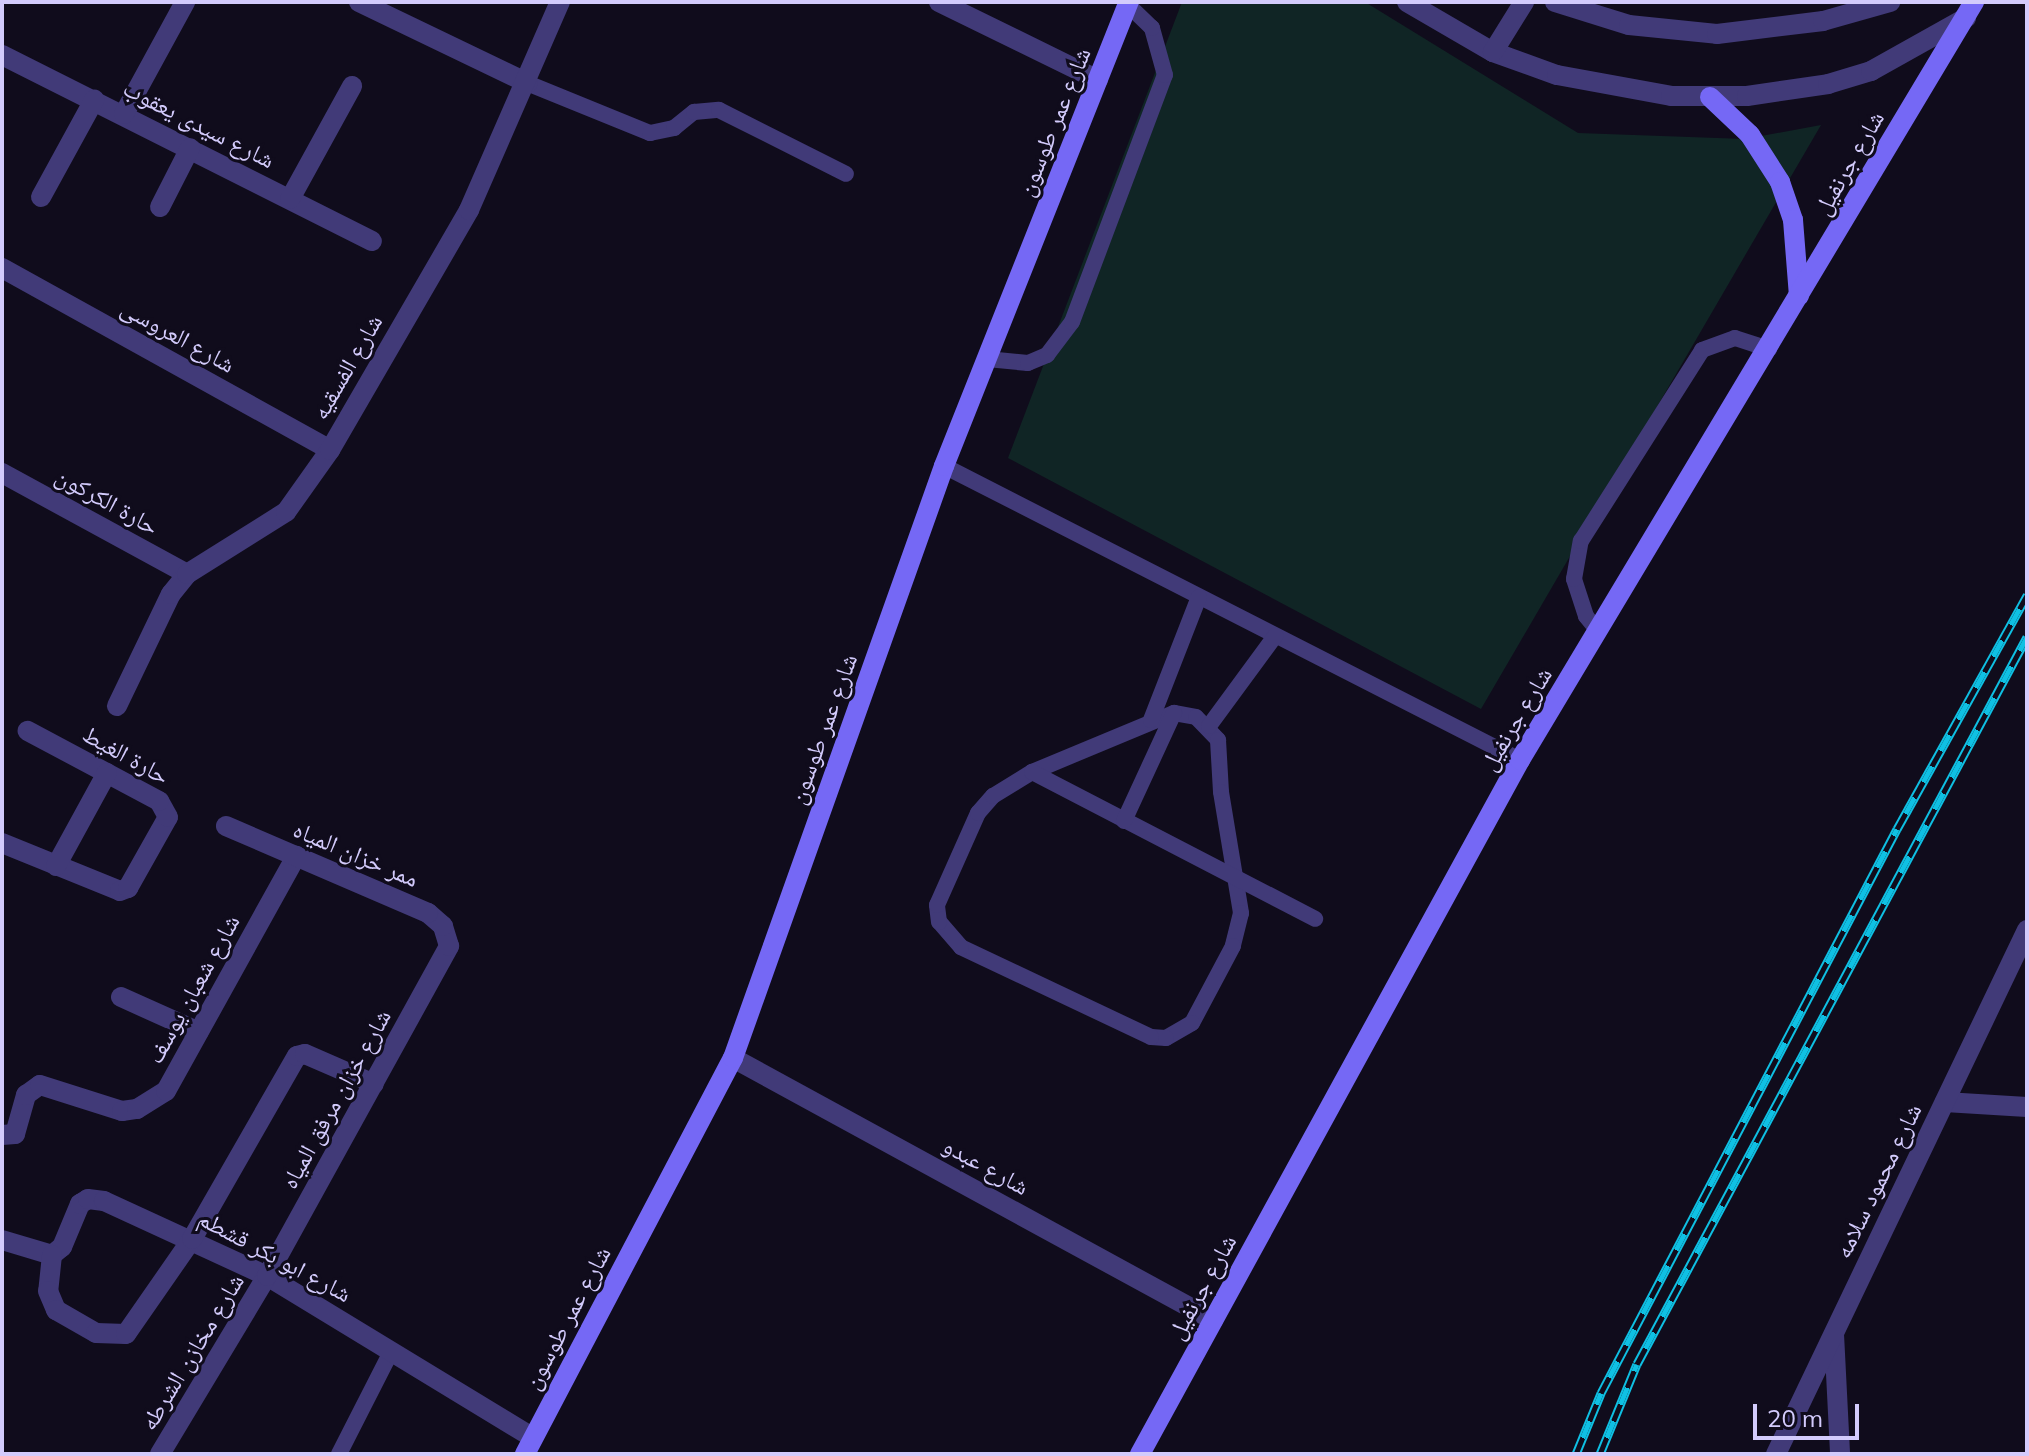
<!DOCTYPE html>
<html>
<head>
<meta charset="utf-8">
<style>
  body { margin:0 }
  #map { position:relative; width:2029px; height:1456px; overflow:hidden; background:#100c1c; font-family:Mulish,"Noto Naskh Arabic",sans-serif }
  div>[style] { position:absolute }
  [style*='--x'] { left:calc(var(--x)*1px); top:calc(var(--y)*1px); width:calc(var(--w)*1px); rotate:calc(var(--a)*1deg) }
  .green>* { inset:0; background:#102525 }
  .service>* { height:16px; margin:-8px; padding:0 8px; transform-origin:8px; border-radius:8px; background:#413a78 }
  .minor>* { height:20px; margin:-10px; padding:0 10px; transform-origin:10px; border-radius:10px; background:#413a78 }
  .tertiary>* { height:20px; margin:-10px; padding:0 10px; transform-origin:10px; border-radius:10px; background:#413a78 }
  .secondary>* { height:20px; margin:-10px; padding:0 10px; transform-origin:10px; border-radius:10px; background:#7568f5 }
  .rail>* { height:9px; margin-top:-4.5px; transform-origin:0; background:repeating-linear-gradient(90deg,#100c1c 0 18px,#0fc0e3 0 36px); box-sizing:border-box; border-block:2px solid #0fc0e3 }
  span { translate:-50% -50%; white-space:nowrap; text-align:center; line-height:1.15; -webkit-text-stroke:6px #100c1c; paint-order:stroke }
  .street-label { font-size:24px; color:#d3cbfc }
  .frame { position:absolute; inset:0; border:4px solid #d3cbfc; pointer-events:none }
  .scale { position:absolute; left:1753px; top:1404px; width:106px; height:36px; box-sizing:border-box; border:4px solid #d3cbfc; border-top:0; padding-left:10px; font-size:24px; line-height:28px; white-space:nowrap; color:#d3cbfc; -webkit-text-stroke:6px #100c1c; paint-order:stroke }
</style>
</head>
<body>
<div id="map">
  <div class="green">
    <i style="clip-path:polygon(1182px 2px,1365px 2px,1578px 133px,1745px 139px,1821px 125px,1481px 709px,1008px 458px)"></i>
  </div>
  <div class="service">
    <i style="--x:527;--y:83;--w:133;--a:22.1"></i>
    <i style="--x:650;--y:133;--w:25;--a:-12"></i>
    <i style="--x:674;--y:128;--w:26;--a:-39"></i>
    <i style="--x:694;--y:112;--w:25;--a:-5"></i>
    <i style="--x:719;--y:110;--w:142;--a:26.7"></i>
    <i style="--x:987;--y:359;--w:41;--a:5.6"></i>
    <i style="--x:1028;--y:363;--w:21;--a:-23"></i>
    <i style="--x:1047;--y:355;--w:41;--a:-52.9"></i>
    <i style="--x:1072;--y:322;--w:264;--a:-69.4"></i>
    <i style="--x:1165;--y:75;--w:49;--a:-105.5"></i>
    <i style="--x:1152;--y:28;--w:33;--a:-136"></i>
    <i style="--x:944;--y:466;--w:647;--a:27.04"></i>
    <i style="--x:1598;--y:631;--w:19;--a:-129"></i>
    <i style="--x:1586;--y:616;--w:39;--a:-108"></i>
    <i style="--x:1574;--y:579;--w:39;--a:-80"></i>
    <i style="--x:1581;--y:541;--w:226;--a:-57.6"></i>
    <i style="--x:1702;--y:350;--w:35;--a:-20"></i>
    <i style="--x:1735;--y:338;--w:36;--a:18"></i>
    <i style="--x:1174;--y:713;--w:22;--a:10"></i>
    <i style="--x:1196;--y:717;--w:32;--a:46"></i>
    <i style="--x:1218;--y:740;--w:52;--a:86.7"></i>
    <i style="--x:1221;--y:792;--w:123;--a:80.6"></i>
    <i style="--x:1241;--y:913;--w:34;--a:104"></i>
    <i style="--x:1233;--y:946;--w:87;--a:118"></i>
    <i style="--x:1192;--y:1023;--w:30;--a:150"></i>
    <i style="--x:1166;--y:1038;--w:15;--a:-176"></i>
    <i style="--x:1151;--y:1037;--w:210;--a:-154.7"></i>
    <i style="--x:961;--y:947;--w:33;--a:-131"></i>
    <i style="--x:939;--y:922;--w:17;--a:-97"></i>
    <i style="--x:937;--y:905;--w:101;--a:-66"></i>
    <i style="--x:978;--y:813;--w:23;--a:-49"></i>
    <i style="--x:993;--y:796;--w:46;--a:-31.6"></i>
    <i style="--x:1032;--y:772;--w:154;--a:-22.6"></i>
    <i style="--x:1151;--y:720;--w:132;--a:-68.7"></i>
    <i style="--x:1209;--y:726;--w:112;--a:-53.7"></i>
    <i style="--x:1032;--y:772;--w:319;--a:27.4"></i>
    <i style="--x:1124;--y:821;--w:119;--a:-65.2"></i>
    <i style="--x:339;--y:1454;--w:114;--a:-63"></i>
  </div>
  <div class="minor">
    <i style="--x:359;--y:2;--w:187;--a:25.7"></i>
    <i style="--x:939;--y:2;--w:177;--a:26.1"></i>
    <i style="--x:2;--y:55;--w:414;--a:26.7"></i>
    <i style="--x:124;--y:114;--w:128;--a:-61.4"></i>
    <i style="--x:41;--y:197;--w:111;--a:-61.3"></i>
    <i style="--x:290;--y:199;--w:129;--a:-61.2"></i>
    <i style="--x:160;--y:207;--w:66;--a:-63"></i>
    <i style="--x:2;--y:268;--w:375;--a:29"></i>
    <i style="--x:2;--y:473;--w:211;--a:28.6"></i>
    <i style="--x:117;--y:706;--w:124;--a:-64.3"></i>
    <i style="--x:171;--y:594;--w:26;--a:-51"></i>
    <i style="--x:187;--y:574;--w:117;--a:-32.1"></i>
    <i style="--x:286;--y:512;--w:76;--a:-54.6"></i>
    <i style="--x:330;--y:450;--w:277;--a:-59.9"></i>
    <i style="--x:469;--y:210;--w:227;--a:-66.4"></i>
    <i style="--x:2;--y:843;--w:127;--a:22.1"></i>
    <i style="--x:120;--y:891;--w:9;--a:-21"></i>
    <i style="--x:128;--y:888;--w:81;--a:-60.6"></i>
    <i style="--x:168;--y:817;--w:18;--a:-119"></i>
    <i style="--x:159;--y:801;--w:149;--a:-151.9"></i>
    <i style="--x:56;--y:866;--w:106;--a:-61.3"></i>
    <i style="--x:121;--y:997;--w:85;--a:24.2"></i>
    <i style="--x:733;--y:1058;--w:547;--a:28.63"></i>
    <i style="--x:1945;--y:1102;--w:82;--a:3.5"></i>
    <i style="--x:2;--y:1135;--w:13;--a:-4"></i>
    <i style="--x:15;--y:1134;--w:41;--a:-74.2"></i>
    <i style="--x:26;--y:1095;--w:17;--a:-36"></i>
    <i style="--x:40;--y:1085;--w:86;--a:17.6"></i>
    <i style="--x:122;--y:1111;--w:15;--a:-8"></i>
    <i style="--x:137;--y:1109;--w:34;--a:-32"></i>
    <i style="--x:166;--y:1091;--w:269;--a:-61"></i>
    <i style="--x:2;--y:1240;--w:52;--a:16.7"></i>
    <i style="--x:52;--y:1255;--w:13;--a:-39"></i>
    <i style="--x:62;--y:1247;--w:47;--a:-67.3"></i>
    <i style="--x:80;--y:1204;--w:9;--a:-32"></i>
    <i style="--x:88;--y:1199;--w:16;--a:7"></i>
    <i style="--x:104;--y:1201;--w:179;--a:24.7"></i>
    <i style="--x:267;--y:1276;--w:311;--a:31.3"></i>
    <i style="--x:52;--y:1255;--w:36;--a:96"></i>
    <i style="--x:48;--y:1291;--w:21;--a:67"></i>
    <i style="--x:56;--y:1310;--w:46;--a:29.9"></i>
    <i style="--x:96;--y:1333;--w:30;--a:2"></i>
    <i style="--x:126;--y:1334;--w:116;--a:-55.2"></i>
    <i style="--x:192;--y:1239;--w:211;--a:-60.2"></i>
    <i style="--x:297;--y:1056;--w:8;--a:-14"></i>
    <i style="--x:305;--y:1054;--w:75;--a:23.5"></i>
    <i style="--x:1834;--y:1334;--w:120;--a:87.1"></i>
    <i style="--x:160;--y:1454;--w:208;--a:-59"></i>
    <i style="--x:267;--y:1276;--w:377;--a:-61.1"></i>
    <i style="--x:449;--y:946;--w:21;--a:-107"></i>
    <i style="--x:443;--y:926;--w:20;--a:-139"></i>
    <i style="--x:428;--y:913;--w:220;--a:-156.7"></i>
  </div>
  <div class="tertiary">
    <i style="--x:1407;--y:2;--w:99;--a:30.2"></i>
    <i style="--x:1493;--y:52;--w:68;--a:19.8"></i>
    <i style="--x:1557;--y:75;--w:116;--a:10.4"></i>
    <i style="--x:1671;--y:96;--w:76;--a:0"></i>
    <i style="--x:1747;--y:96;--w:82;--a:-8.4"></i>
    <i style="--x:1828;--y:84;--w:45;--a:-16.8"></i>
    <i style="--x:1871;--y:71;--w:109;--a:-29.2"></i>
    <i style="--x:1555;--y:2;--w:77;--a:17.3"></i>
    <i style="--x:1629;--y:25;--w:88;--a:5.8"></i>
    <i style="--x:1717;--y:34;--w:107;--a:-7"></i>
    <i style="--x:1823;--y:21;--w:70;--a:-15.8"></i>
    <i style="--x:1493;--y:52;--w:59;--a:-58.2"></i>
    <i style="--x:1776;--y:1454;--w:581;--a:-64.41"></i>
  </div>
  <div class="secondary">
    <i style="--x:1710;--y:97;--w:55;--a:43.5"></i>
    <i style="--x:1750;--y:135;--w:56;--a:57.4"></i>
    <i style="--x:1780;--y:182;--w:40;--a:71.1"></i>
    <i style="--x:1793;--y:220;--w:76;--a:85.5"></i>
    <i style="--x:525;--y:1454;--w:447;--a:-62.3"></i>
    <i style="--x:733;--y:1058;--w:628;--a:-70.38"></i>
    <i style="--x:944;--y:466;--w:500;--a:-68.3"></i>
    <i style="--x:1140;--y:1454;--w:791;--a:-61.3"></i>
    <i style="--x:1520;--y:760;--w:884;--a:-59.08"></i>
  </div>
  <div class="rail">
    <i style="--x:1576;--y:1454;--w:66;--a:-67.7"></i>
    <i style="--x:1601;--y:1393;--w:637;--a:-62.31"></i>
    <i style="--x:1897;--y:829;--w:268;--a:-60.9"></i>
    <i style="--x:1600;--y:1454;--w:97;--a:-67.7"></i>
    <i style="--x:1637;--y:1364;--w:825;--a:-61.79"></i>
  </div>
  <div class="street-label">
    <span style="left:1054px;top:122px;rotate:-68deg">شارع عمر طوسون</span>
    <span style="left:199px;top:124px;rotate:27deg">شارع سيدى يعقوب</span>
    <span style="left:1849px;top:163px;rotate:-60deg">شارع جرنفيل</span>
    <span style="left:178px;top:336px;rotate:29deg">شارع العروسى</span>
    <span style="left:347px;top:367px;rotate:-60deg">شارع الفسقيه</span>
    <span style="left:107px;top:501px;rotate:29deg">حارة الكركون</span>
    <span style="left:1516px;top:719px;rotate:-59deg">شارع جرنفيل</span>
    <span style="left:823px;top:729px;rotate:-70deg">شارع عمر طوسون</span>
    <span style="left:126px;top:755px;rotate:29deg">حارة الغيط</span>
    <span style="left:356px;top:854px;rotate:23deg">ممر خزان المياه</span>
    <span style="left:193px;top:989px;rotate:-61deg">شارع شعبان يوسف</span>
    <span style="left:336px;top:1099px;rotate:-61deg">شارع خزان مرفق المياه</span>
    <span style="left:986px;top:1166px;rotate:29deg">شارع عبدو</span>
    <span style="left:1878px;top:1181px;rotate:-64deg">شارع محمود سلامه</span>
    <span style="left:275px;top:1256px;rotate:28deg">شارع ابو بكر قشطم</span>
    <span style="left:1202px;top:1287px;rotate:-61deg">شارع جرنفيل</span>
    <span style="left:567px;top:1318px;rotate:-62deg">شارع عمر طوسون</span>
    <span style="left:192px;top:1352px;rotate:-59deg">شارع مخازن الشرطه</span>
  </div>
  <div class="frame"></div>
  <div class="scale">20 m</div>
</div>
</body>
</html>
